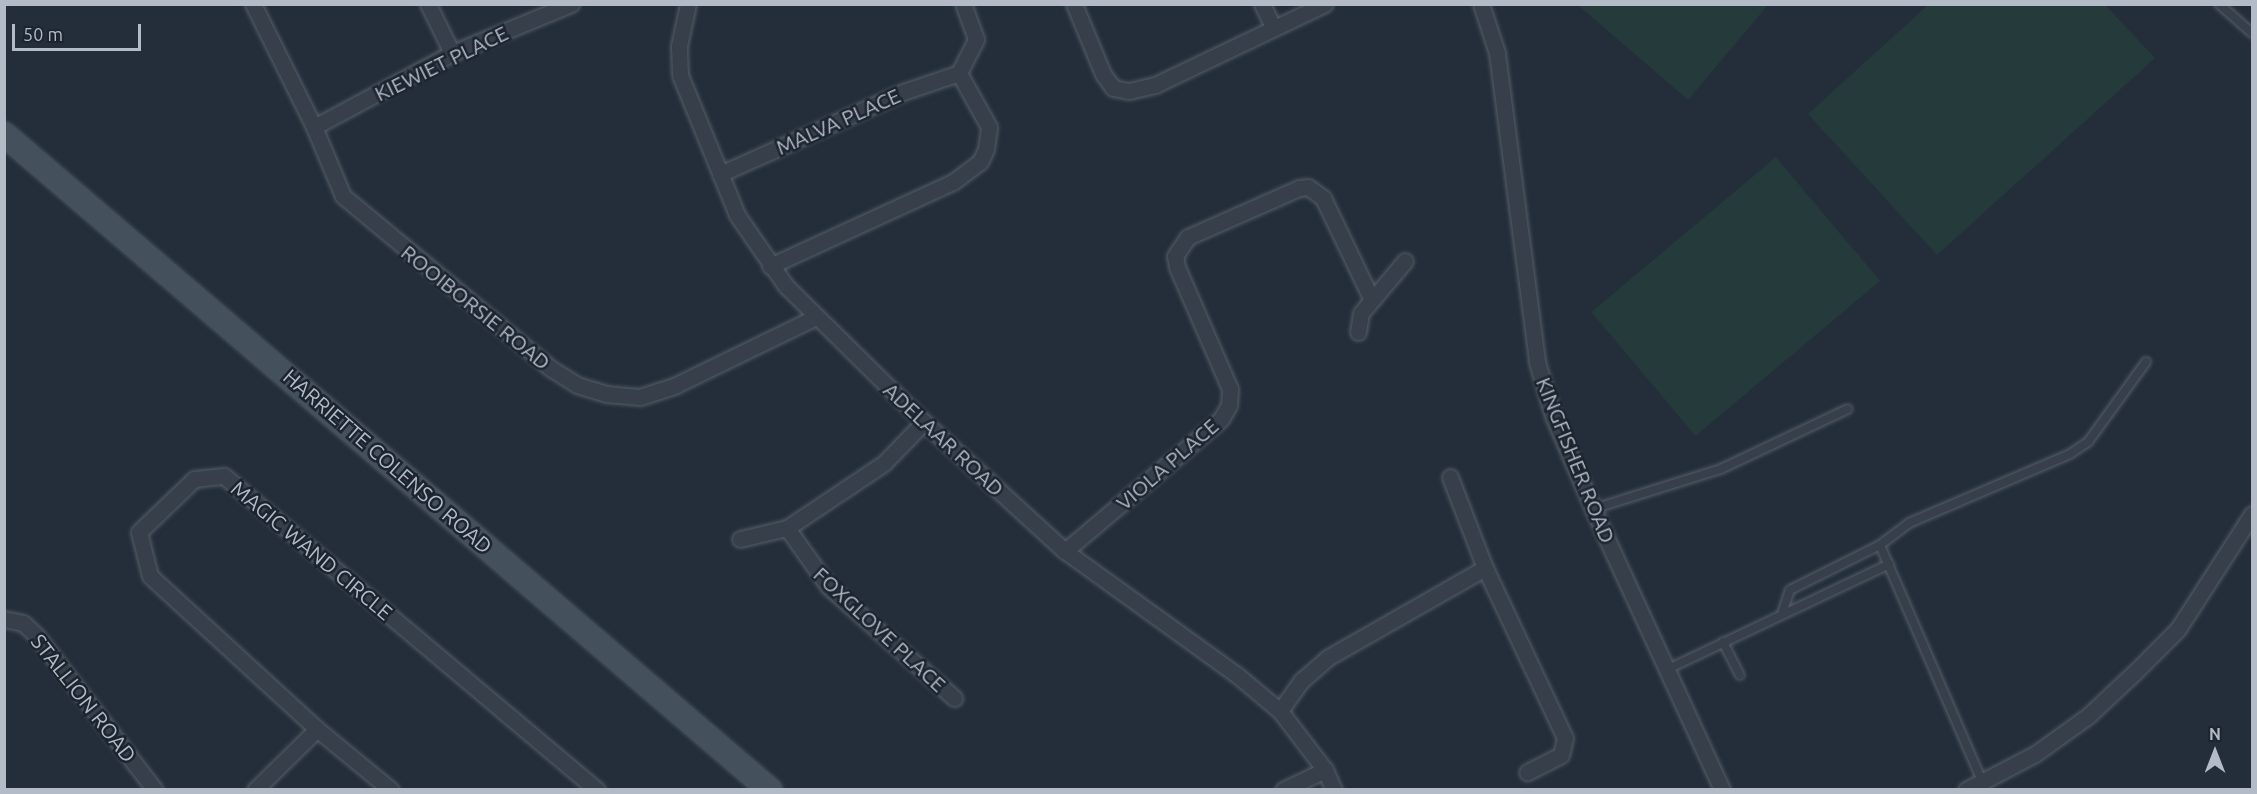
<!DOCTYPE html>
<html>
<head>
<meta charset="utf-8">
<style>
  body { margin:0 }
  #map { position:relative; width:2257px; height:794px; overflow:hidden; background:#232e3a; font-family:Ubuntu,sans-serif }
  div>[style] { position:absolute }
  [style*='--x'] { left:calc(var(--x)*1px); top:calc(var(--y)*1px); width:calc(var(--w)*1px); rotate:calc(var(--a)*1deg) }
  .green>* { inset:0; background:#253a3b; transform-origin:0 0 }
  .roads { filter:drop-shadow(0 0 2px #555e68) drop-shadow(0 0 2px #555e68) }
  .lane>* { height:8px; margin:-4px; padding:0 4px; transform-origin:4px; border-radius:4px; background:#37404a }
  .street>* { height:15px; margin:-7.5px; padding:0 7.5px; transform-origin:7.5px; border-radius:7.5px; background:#37404a }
  .secondary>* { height:22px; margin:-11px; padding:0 11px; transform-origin:11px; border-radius:11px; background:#45505d }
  span { translate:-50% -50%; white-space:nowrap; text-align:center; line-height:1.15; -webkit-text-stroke:5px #1c252f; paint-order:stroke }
  .street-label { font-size:21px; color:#b2bbc6 }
  .frame { position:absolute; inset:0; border:6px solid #b2bbc6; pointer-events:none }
  .north { position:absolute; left:2185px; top:722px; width:60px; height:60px; -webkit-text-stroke:4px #1c252f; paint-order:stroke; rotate:0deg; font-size:16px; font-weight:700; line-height:24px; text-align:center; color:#b2bbc6 }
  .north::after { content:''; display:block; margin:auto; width:21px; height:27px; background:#b2bbc6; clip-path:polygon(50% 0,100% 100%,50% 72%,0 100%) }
  .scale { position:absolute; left:12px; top:24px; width:129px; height:27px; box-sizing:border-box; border:3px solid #b2bbc6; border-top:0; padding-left:8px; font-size:18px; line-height:21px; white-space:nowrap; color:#b2bbc6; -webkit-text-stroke:4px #1c252f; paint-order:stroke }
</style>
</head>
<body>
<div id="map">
  <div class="green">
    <i style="clip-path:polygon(1768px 5px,1688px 100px,1578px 5px,1768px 4px)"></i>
    <i style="clip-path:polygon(1928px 5px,2105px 5px,2155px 58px,1937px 255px,1808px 114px)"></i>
    <i style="left:1776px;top:157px;width:162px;height:241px;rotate:50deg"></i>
  </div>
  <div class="roads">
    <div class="lane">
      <i style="--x:2219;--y:4;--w:44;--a:41.3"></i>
      <i style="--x:1593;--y:509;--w:134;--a:-17.4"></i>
      <i style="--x:1721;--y:469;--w:140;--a:-25.3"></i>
      <i style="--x:1782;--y:614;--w:25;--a:-72"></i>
      <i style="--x:1790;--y:590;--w:101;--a:-26.6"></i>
      <i style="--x:1723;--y:642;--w:37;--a:63"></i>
      <i style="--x:1666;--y:670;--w:247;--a:-25.4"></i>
      <i style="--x:1982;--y:781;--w:257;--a:-113.4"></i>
      <i style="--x:1880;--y:545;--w:36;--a:-37"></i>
      <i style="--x:1909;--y:523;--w:175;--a:-23.2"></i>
      <i style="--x:2070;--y:454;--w:22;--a:-34"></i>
      <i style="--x:2088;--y:442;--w:99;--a:-54.1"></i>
    </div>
    <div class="street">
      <i style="--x:253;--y:4;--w:137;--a:63.6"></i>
      <i style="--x:314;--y:127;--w:75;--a:67.2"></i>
      <i style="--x:343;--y:196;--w:269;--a:39.7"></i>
      <i style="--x:550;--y:368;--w:32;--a:32"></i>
      <i style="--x:577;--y:385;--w:30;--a:17"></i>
      <i style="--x:606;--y:394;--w:34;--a:5"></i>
      <i style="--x:640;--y:397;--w:38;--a:-18"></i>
      <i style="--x:676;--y:385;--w:156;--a:-25.9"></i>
      <i style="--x:428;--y:4;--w:55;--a:63.9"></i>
      <i style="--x:688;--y:4;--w:43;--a:102.1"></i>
      <i style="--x:679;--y:46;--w:29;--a:88"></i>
      <i style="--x:680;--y:75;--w:151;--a:67.8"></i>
      <i style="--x:737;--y:215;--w:86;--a:55.4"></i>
      <i style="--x:786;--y:286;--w:194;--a:44.6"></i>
      <i style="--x:924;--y:422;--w:191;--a:42.5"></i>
      <i style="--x:1065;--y:551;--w:212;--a:35.8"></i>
      <i style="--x:1237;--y:675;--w:56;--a:39.9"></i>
      <i style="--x:1280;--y:711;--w:74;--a:52.7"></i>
      <i style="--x:1325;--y:770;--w:22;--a:66"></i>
      <i style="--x:1074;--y:4;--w:76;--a:67.5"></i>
      <i style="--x:1103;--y:74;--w:17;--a:54"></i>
      <i style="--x:1113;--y:88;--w:16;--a:11"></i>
      <i style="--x:1129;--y:91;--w:27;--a:-13"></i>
      <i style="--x:1155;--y:85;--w:188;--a:-25.5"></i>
      <i style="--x:1262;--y:4;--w:25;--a:64"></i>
      <i style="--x:1481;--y:4;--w:52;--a:71.9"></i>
      <i style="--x:1497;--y:53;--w:312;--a:82.6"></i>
      <i style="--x:1537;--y:362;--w:56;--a:73.5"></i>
      <i style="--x:1553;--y:416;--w:101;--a:66.7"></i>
      <i style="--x:1593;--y:509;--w:309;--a:65.3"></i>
      <i style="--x:314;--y:127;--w:157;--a:-28.2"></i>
      <i style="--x:452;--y:53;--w:129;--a:-22.4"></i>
      <i style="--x:720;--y:174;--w:201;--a:-24.1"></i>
      <i style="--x:903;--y:92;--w:59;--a:-18.7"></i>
      <i style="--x:770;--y:266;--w:201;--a:-24.7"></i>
      <i style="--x:953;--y:182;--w:34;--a:-37"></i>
      <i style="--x:980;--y:162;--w:14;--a:-65"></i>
      <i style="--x:986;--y:149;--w:22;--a:-82"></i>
      <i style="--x:989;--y:127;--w:62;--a:-119.1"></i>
      <i style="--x:959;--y:73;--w:38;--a:-63"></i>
      <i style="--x:976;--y:39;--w:37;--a:-110"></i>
      <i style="--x:1358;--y:332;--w:19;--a:-81"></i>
      <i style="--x:1361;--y:313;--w:68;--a:-49.8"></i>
      <i style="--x:1450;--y:477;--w:97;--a:69"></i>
      <i style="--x:1485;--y:568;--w:188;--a:64.8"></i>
      <i style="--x:1565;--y:738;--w:17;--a:103"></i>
      <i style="--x:1561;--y:755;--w:38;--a:153"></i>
      <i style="--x:787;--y:528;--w:71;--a:54.7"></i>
      <i style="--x:828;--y:586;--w:169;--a:41.6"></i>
      <i style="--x:740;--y:539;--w:48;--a:-13.2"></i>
      <i style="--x:787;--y:528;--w:117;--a:-33.8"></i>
      <i style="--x:884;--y:463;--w:57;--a:-45.7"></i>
      <i style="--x:1065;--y:551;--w:204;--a:-40.2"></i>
      <i style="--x:1221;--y:419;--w:16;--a:-60"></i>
      <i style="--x:1229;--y:405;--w:16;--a:-86"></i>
      <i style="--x:1230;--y:389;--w:133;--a:-113.5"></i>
      <i style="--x:1177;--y:267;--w:11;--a:-100"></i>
      <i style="--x:1175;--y:256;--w:23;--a:-56"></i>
      <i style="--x:1188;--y:237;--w:121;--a:-23.8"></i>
      <i style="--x:1299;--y:188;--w:9;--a:-6"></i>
      <i style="--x:1308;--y:187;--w:19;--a:36"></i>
      <i style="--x:1323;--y:198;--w:111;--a:64.4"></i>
      <i style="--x:4;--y:619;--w:19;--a:12"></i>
      <i style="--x:23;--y:623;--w:18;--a:43"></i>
      <i style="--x:36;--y:635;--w:195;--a:52.5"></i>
      <i style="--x:1280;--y:711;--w:37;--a:-55"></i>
      <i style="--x:1301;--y:681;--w:35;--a:-41"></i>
      <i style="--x:1327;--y:658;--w:182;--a:-29.7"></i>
      <i style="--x:255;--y:790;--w:87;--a:-44.5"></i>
      <i style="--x:391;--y:790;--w:96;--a:-140.5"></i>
      <i style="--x:317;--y:729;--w:226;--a:-137.5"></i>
      <i style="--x:150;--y:576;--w:45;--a:-104"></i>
      <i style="--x:139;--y:532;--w:76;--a:-43.9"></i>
      <i style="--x:194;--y:479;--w:30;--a:-6"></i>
      <i style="--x:224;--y:476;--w:488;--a:40.1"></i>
      <i style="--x:1283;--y:790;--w:47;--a:-25.5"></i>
      <i style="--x:1966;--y:790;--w:78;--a:-27.6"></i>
      <i style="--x:2035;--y:754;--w:65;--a:-35.6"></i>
      <i style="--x:2088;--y:716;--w:64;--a:-43.1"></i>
      <i style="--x:2135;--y:672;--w:61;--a:-45"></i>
      <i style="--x:2178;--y:629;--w:137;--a:-57.2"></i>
    </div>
    <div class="secondary">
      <i style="--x:4;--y:134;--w:1009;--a:40.58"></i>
    </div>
  </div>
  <div class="street-label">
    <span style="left:441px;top:63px;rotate:-26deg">KIEWIET PLACE</span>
    <span style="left:838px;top:121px;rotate:-24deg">MALVA PLACE</span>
    <span style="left:476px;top:307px;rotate:39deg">ROOIBORSIE ROAD</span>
    <span style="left:944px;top:439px;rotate:43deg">ADELAAR ROAD</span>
    <span style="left:1576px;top:460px;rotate:68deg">KINGFISHER ROAD</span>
    <span style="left:388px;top:461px;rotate:41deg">HARRIETTE COLENSO ROAD</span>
    <span style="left:1167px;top:464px;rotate:-41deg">VIOLA PLACE</span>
    <span style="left:312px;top:550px;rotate:40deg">MAGIC WAND CIRCLE</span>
    <span style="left:880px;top:629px;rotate:43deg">FOXGLOVE PLACE</span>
    <span style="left:84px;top:698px;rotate:52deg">STALLION ROAD</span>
  </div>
  <div class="frame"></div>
  <div class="north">N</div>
  <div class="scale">50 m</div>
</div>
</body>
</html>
